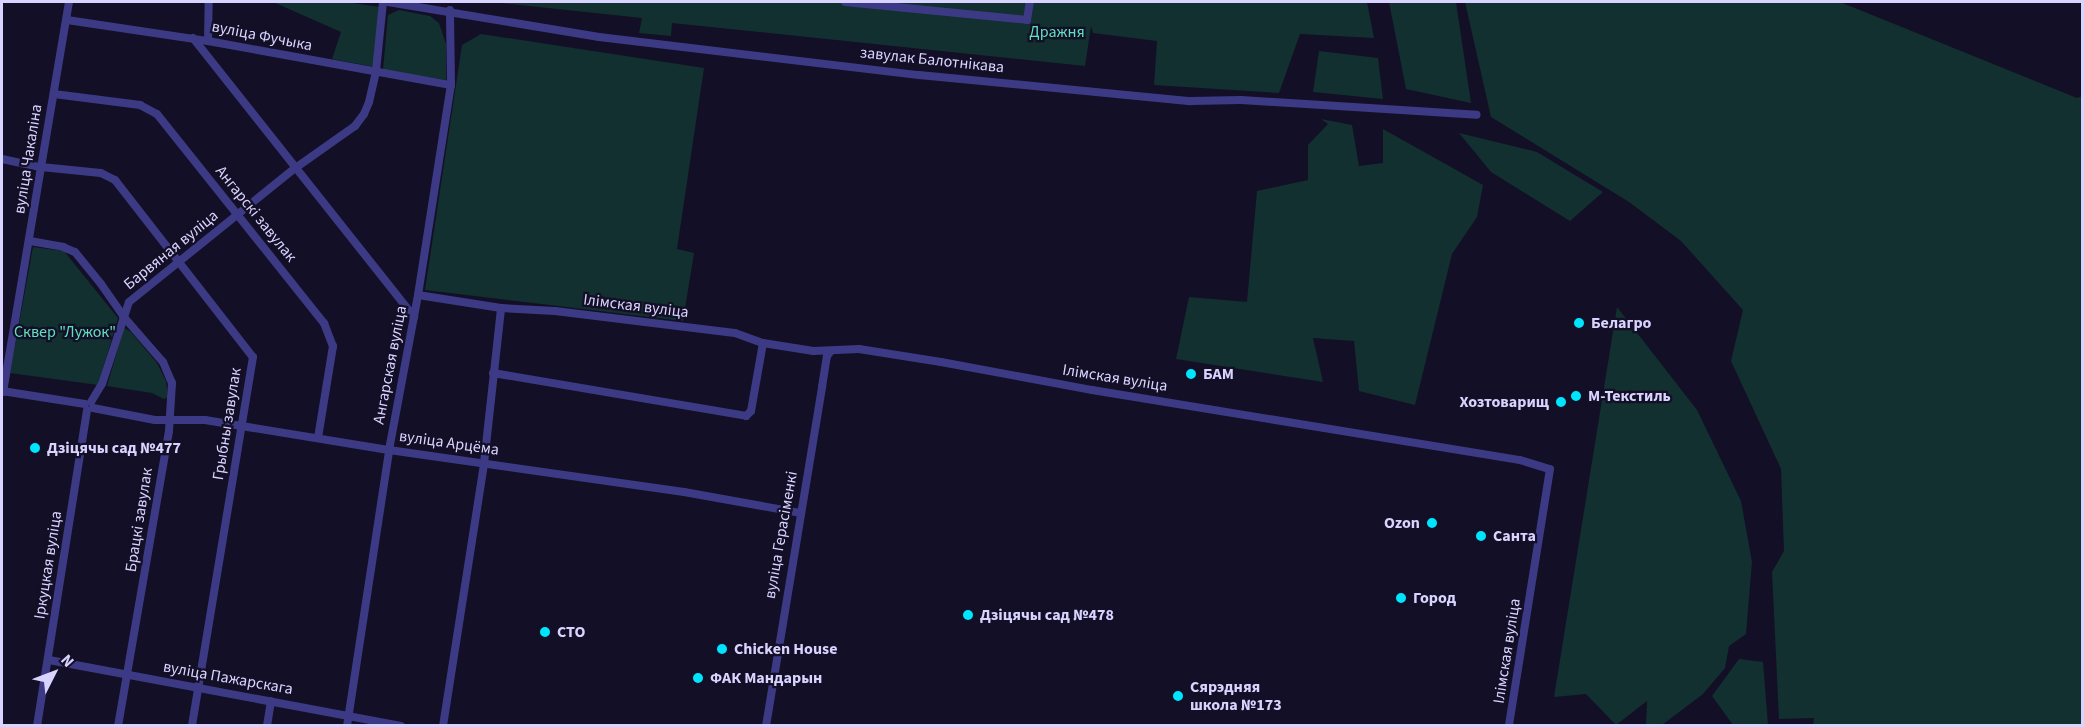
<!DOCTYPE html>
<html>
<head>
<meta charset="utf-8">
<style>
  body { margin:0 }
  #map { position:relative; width:2084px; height:727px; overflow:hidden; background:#130f26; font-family:"Source Sans 3",sans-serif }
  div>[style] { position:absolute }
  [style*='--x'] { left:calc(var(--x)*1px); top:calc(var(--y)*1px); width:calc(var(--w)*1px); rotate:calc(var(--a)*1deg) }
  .green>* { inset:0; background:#12302f }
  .minor>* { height:8px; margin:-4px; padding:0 4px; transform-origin:4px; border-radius:4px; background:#3d3a85 }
  .dots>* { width:16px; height:16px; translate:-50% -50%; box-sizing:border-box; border:3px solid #130f26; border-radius:50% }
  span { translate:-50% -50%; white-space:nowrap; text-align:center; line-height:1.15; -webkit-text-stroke:4.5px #130f26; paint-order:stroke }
  .park-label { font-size:16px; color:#5fe0c0 }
  .street-label { font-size:16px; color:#d9d4ff }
  .poi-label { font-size:16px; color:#d9d4ff; font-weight:700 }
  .left { translate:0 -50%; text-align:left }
  .right { translate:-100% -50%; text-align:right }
  .frame { position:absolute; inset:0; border:3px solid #d9d4ff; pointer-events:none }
  .north { position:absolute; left:24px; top:643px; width:60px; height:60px; -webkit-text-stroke:4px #130f26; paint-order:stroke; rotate:48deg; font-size:16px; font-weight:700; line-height:24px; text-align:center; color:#d9d4ff }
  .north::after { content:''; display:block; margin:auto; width:21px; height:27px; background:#d9d4ff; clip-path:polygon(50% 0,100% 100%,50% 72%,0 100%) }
</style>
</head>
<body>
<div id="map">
  <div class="green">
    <i style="clip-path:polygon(273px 2px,345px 2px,380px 7px,375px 67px,332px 59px,341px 32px)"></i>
    <i style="clip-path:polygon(492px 2px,1367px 2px,1374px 38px,1300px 34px,1279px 93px,1154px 85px,1157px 41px,1093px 33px,1091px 26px,1085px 66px,672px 23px,671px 36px,639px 33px,642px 18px)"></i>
    <i style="clip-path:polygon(1389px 2px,1456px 2px,1471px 103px,1406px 89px)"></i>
    <i style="clip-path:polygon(1465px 2px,1840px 2px,2077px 98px,2082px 96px,2082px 725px,1813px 726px,1814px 718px,1779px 719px,1772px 572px,1784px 551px,1781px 469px,1731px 361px,1743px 310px,1681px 241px,1629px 202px,1491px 117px)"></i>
    <i style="clip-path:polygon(399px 10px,430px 16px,439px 23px,446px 44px,446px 80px,383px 70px,388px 15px)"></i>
    <i style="clip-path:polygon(481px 34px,704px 68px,677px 249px,694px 253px,683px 321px,425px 290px,462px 45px)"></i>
    <i style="clip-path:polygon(1319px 51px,1378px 58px,1383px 99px,1313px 92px)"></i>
    <i style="clip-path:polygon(1321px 119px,1352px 125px,1359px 166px,1383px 163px,1383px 129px,1483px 185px,1477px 217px,1452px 254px,1415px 405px,1359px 391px,1354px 341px,1313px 338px,1323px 382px,1176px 359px,1189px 297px,1247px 302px,1257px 191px,1308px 180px,1308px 145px,1328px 124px)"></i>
    <i style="clip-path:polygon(1459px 133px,1537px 152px,1603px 192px,1570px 221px,1491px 172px)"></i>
    <i style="clip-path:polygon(33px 247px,64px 251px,118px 318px,98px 385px,10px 373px)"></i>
    <i style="clip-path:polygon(1617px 307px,1697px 410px,1741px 501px,1752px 562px,1746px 634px,1729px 646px,1725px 668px,1703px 694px,1662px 725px,1646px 725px,1647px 701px,1616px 725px,1586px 694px,1554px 697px)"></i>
    <i style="clip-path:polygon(124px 328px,131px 332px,157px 363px,166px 381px,168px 397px,164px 399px,152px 393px,107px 386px)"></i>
    <i style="clip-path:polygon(1739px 659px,1763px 662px,1768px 725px,1733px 725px,1712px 696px)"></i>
  </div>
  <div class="minor">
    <i style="--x:388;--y:2;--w:214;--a:9.4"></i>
    <i style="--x:599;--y:37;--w:322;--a:6.8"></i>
    <i style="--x:919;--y:75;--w:273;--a:5.5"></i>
    <i style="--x:1191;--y:101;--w:50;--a:-1.1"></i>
    <i style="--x:1241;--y:100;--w:236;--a:3.6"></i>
    <i style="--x:845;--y:2;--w:183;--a:5.6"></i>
    <i style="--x:1027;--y:20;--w:18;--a:-81"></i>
    <i style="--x:67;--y:20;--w:143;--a:8.5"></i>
    <i style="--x:208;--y:41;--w:247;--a:10.3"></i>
    <i style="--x:193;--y:38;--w:356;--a:51.6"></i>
    <i style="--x:208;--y:41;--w:39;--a:-89"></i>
    <i style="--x:54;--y:94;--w:87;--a:7.3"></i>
    <i style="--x:140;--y:105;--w:19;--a:28"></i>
    <i style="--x:157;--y:114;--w:268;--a:51.4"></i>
    <i style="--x:324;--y:323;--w:25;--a:69"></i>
    <i style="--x:333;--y:346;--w:93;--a:99.3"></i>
    <i style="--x:2;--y:159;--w:40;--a:12"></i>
    <i style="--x:41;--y:167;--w:60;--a:5.7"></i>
    <i style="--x:101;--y:173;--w:16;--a:27"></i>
    <i style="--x:115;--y:180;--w:224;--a:52.1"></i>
    <i style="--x:253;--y:357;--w:374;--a:99.4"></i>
    <i style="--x:30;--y:241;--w:34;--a:10"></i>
    <i style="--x:63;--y:247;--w:13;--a:23"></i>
    <i style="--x:75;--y:252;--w:41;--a:50.9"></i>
    <i style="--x:101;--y:284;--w:39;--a:55"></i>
    <i style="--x:123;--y:316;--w:61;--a:49"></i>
    <i style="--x:163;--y:362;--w:23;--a:67"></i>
    <i style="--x:172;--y:383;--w:48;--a:93.6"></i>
    <i style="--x:169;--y:431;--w:299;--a:99.8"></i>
    <i style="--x:418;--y:295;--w:84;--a:8.9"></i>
    <i style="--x:501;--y:308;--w:54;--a:3.2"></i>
    <i style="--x:555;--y:311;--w:181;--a:7"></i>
    <i style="--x:735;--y:333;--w:30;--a:20"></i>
    <i style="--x:763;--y:343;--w:51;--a:9.1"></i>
    <i style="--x:813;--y:351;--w:46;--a:-2.5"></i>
    <i style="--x:859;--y:349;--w:83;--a:9"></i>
    <i style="--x:941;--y:362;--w:154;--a:10.5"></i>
    <i style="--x:1092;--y:390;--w:434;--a:9.3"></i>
    <i style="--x:1520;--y:460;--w:31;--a:17"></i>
    <i style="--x:1550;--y:469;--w:260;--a:99.1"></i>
    <i style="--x:493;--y:373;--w:257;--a:9.6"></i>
    <i style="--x:746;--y:416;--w:7;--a:-45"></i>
    <i style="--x:751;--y:411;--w:69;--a:-80"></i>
    <i style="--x:2;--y:391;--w:84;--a:8.9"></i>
    <i style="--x:3;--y:392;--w:396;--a:-80.4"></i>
    <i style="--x:91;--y:402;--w:21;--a:-59"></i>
    <i style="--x:102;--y:384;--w:86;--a:-71.8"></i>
    <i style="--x:129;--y:302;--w:212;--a:-38.9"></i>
    <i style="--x:294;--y:169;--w:75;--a:-35.2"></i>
    <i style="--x:355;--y:126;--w:15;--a:-53"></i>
    <i style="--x:364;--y:114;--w:13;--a:-67"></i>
    <i style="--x:369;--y:102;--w:32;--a:-77"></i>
    <i style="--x:376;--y:71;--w:69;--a:-84.2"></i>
    <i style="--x:93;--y:408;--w:63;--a:11"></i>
    <i style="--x:155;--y:420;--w:50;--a:0"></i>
    <i style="--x:205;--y:420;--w:186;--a:9.3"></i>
    <i style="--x:389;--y:450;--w:298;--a:8.1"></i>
    <i style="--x:684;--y:492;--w:119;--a:10.2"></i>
    <i style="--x:49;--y:660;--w:358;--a:10.6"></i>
    <i style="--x:37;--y:726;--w:320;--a:-81"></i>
    <i style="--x:267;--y:726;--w:25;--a:-81"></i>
    <i style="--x:347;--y:726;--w:279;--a:-81.3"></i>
    <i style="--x:389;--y:450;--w:158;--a:-79.4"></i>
    <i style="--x:418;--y:295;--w:213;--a:-81.1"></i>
    <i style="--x:451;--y:85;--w:75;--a:-90.8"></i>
    <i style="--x:443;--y:726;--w:266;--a:-81.1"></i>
    <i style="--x:484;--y:463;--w:156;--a:-83.7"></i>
    <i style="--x:766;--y:726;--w:344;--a:-80.6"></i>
    <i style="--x:822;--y:387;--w:31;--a:-81"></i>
    <i style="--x:827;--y:356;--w:6;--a:-51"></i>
  </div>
  <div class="dots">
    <i style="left:1579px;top:323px;background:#00e5ff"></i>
    <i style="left:1191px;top:374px;background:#00e5ff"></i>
    <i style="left:1576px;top:396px;background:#00e5ff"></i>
    <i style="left:1561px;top:402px;background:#00e5ff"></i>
    <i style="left:35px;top:448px;background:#00e5ff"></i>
    <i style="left:1432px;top:523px;background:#00e5ff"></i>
    <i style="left:1481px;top:536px;background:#00e5ff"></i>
    <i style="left:1401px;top:598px;background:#00e5ff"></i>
    <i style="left:968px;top:615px;background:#00e5ff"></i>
    <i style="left:545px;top:632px;background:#00e5ff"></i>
    <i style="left:722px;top:649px;background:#00e5ff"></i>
    <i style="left:698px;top:678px;background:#00e5ff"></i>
    <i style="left:1178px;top:696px;background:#00e5ff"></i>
  </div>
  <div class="park-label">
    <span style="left:1057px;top:32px">Дражня</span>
    <span style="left:65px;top:332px">Сквер "Лужок"</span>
  </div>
  <div class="street-label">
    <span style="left:262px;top:36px;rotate:11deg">вуліца Фучыка</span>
    <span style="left:932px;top:60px;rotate:6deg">завулак Балотнікава</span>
    <span style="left:28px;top:159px;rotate:-81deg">вуліца Чакаліна</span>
    <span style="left:256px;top:214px;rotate:51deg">Ангарскі завулак</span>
    <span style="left:171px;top:250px;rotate:-39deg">Барвяная вуліца</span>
    <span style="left:636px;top:306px;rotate:7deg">Ілімская вуліца</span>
    <span style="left:390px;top:365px;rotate:-79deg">Ангарская вуліца</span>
    <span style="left:1115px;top:378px;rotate:9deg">Ілімская вуліца</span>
    <span style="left:227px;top:424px;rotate:-81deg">Грыбны завулак</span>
    <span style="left:449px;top:443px;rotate:8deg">вуліца Арцёма</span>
    <span style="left:139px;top:520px;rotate:-81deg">Брацкі завулак</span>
    <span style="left:781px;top:535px;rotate:-80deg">вуліца Герасіменкі</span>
    <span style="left:48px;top:565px;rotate:-81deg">Іркуцкая вуліца</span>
    <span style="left:1507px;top:651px;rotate:-81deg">Ілімская вуліца</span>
    <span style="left:228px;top:678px;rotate:10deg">вуліца Пажарскага</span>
  </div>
  <div class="poi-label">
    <span class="left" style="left:1591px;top:323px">Белагро</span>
    <span class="left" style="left:1203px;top:374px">БАМ</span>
    <span class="left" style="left:1588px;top:396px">М-Текстиль</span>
    <span class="right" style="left:1549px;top:402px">Хозтоварищ</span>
    <span class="left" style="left:47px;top:448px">Дзіцячы сад №477</span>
    <span class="right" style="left:1420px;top:523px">Ozon</span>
    <span class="left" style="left:1493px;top:536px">Санта</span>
    <span class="left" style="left:1413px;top:598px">Город</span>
    <span class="left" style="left:980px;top:615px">Дзіцячы сад №478</span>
    <span class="left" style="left:557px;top:632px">СТО</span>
    <span class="left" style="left:734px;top:649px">Chicken House</span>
    <span class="left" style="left:710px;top:678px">ФАК Мандарын</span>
    <span class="left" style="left:1190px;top:696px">Сярэдняя<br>школа №173</span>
  </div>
  <div class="frame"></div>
  <div class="north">N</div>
</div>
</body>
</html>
